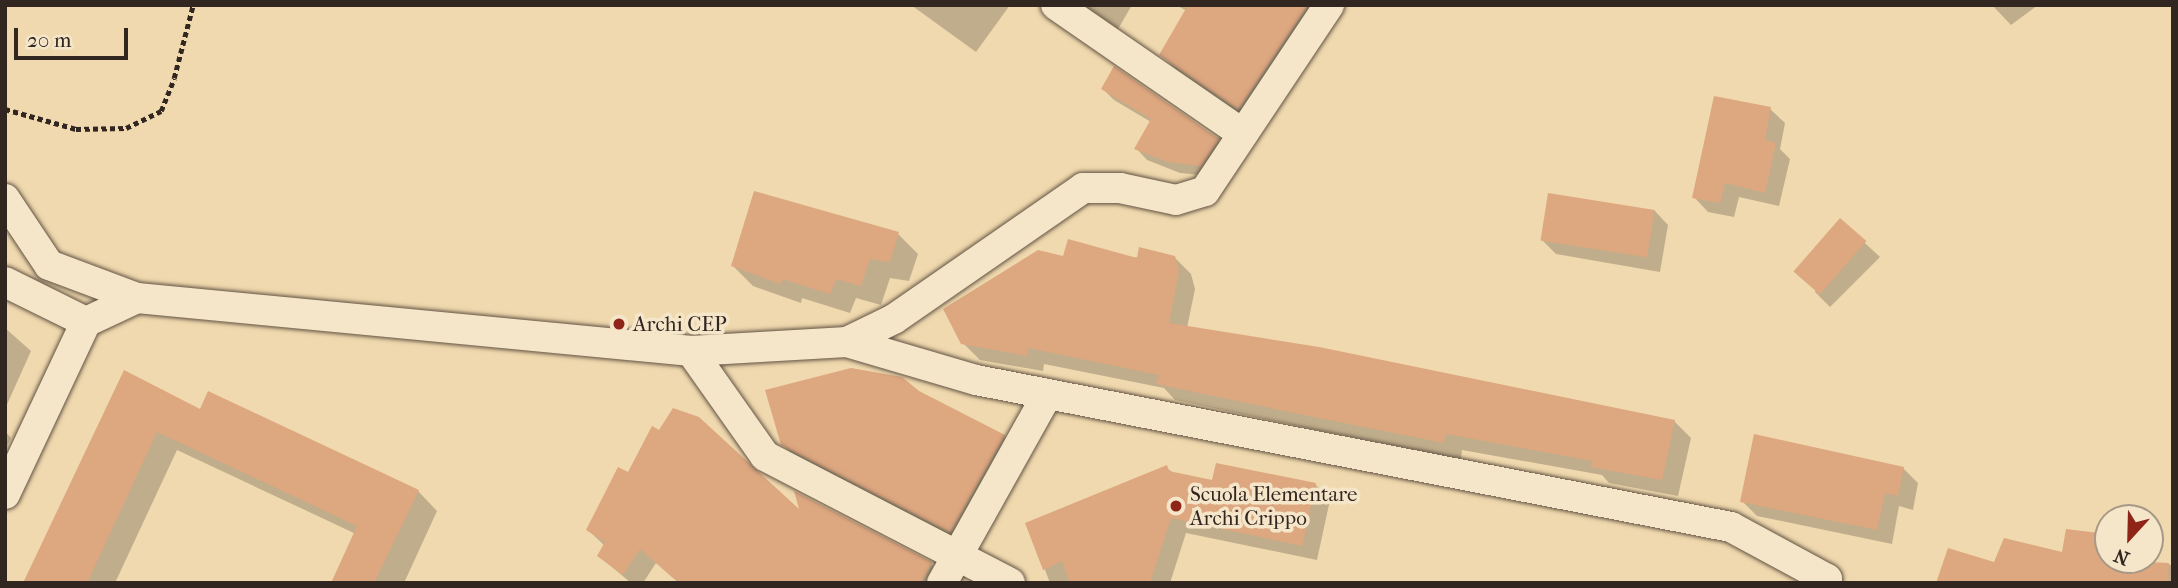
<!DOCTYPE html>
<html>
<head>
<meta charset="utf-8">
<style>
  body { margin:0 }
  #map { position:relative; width:2178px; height:588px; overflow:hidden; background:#f0d9ae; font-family:"IM FELL French Canon",serif }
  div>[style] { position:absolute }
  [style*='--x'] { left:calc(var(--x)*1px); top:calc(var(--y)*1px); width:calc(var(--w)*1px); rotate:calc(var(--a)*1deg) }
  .shadow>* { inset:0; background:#0003 }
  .building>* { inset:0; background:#dda780; transform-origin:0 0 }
  .path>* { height:4.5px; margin-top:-2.25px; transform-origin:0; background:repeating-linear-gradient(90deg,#322621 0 5px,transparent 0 8.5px) }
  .roads { filter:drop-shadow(0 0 2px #625344) drop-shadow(0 0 2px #625344) }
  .street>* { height:30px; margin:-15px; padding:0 15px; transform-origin:15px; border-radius:15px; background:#f5e6ca }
  .dots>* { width:19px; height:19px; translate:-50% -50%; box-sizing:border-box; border:4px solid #f5e6ca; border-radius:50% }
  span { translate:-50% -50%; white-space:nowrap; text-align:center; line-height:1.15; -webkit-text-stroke:7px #f5e6ca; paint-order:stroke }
  .poi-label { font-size:21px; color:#322621 }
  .left { translate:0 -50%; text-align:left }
  .frame { position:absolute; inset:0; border:7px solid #322621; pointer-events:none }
  .north { position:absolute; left:2094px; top:504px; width:70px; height:70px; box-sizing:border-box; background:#f5e6ca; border:2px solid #a79986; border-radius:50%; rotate:202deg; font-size:19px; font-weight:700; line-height:28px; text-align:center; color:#322621 }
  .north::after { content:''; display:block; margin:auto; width:24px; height:32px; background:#8f2418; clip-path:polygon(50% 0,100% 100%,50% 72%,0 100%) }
  .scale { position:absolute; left:14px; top:28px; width:114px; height:32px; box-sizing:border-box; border:4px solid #322621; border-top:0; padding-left:9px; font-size:21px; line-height:24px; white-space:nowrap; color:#322621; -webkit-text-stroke:5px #f5e6ca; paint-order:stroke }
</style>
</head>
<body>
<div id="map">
  <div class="shadow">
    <i style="clip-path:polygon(911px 5px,1010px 5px,976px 52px)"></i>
    <i style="clip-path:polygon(1083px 5px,1132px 5px,1118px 29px)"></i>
    <i style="clip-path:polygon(1176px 5px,1335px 5px,1254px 123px,1176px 69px,1161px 55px,1187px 11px)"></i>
    <i style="clip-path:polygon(1992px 5px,2038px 5px,2011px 25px)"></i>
    <i style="clip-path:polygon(1103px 89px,1218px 140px,1229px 151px,1212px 176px,1180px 173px,1147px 160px,1136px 148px,1151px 122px,1114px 100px)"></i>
    <i style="clip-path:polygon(1770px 109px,1785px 123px,1780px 149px,1790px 159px,1779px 206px,1739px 197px,1734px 217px,1708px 212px,1694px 197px)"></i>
    <i style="clip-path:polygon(1654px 210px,1668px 225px,1660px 272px,1556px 254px,1541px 239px)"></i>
    <i style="clip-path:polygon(1840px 220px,1880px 257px,1830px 307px,1815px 292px)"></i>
    <i style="clip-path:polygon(898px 234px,918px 254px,909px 281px,890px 278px,881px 305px,856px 298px,850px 313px,802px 298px,801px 303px,753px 286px,733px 266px)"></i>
    <i style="clip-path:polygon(1174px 257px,1191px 274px,1195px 289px,1187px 328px,1674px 421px,1691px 438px,1678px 496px,1609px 483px,1602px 475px,1462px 450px,1461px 459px,1317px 430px,1175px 400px,1164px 388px,1044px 364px,1043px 371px,980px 360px,963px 343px,1065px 258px)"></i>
    <i style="clip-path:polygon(5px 328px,31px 351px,5px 409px)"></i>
    <i style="clip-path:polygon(124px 372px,201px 411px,418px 491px,437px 511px,404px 583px,333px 583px,356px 534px,177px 450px,115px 583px,27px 583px)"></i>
    <i style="clip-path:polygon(5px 431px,11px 438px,5px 450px)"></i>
    <i style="clip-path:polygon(1004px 436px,1019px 452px,966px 546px,799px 460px,782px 444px)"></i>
    <i style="clip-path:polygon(1166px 467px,1173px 473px,1213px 482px,1315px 484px,1330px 500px,1317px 560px,1186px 533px,1170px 583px,1050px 583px,1027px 523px)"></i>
    <i style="clip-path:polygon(1903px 468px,1918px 483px,1913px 510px,1899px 506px,1892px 544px,1757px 516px,1742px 501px)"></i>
    <i style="clip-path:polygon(629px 475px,802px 514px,797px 494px,931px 564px,947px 579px,945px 583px,679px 583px,656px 563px,643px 583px,631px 583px,599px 556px,605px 546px,588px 530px)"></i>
    <i style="clip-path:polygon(2098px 534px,2108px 544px,2108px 560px,2173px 565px,2173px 583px,1938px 583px,1995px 564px,2063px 554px)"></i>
  </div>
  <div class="building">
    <i style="clip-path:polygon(1188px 5px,1308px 5px,1238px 109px,1159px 55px)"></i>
    <i style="clip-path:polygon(1114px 66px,1219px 139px,1201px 166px,1168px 162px,1134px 149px,1151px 119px,1101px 89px)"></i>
    <i style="clip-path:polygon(1714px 96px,1771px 107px,1765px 140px,1776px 143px,1765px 193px,1725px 183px,1720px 203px,1692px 198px)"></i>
    <i style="clip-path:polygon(754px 191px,899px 232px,890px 262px,870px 259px,861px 286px,836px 279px,830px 294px,782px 279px,781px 284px,731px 266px)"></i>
    <i style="left:1548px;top:193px;width:108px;height:48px;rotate:9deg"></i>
    <i style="left:1840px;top:218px;width:35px;height:71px;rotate:41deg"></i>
    <i style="clip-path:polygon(1068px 239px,1137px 258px,1139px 247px,1175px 256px,1179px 271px,1169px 323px,1319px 347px,1675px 420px,1662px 480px,1591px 467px,1592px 461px,1446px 434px,1444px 443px,1299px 414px,1156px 384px,1159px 375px,1028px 348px,1027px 356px,961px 344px,943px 309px,1038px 250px,1063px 256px)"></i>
    <i style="clip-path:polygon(851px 368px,902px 377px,919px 391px,1005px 435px,950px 532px,781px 445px,765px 390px)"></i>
    <i style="clip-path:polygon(124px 370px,200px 409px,208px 391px,419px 490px,374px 583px,331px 583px,357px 526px,157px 432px,87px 583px,23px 583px)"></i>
    <i style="clip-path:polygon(673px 408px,699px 417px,799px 509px,794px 491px,932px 562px,921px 583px,679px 583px,640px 549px,623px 575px,597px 556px,605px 542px,586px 530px,618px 467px,628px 472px,652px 426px,659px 430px)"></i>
    <i style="clip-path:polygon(1754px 434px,1904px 467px,1898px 496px,1885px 493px,1877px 530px,1740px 502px)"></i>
    <i style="clip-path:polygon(1216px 463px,1316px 483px,1302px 546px,1171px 518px,1150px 583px,1070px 583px,1062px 561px,1043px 570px,1025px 523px,1167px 465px,1169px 471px,1212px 480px)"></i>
    <i style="clip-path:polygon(2066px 529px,2099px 533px,2097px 554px,2108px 556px,2108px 560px,2169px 563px,2168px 583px,1936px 583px,1948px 548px,1994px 562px,2004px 538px,2062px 552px)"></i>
  </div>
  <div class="path">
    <i style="--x:5;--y:109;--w:74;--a:15.7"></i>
    <i style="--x:76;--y:129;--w:50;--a:-1.1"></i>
    <i style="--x:126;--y:128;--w:39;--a:-26"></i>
    <i style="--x:161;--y:111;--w:35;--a:-68"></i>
    <i style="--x:174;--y:78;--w:75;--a:-75.4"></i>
  </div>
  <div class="roads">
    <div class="street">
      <i style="--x:1056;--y:5;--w:227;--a:34.6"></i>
      <i style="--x:5;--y:199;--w:79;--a:56.3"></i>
      <i style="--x:49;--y:265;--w:94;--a:20.6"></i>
      <i style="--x:5;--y:282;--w:90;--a:26.3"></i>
      <i style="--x:847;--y:342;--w:52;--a:-26.1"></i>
      <i style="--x:894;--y:319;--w:230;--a:-34.7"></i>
      <i style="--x:1083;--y:188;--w:37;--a:0"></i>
      <i style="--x:1120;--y:188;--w:57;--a:12.1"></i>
      <i style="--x:1176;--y:200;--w:30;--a:-17"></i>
      <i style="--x:1205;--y:191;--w:224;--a:-56.3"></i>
      <i style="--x:691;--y:351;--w:128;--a:54.8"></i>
      <i style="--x:765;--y:456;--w:276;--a:27.4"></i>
      <i style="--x:5;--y:494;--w:190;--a:-64.8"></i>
      <i style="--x:86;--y:322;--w:56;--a:-25.2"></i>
      <i style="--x:137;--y:298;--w:557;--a:5.46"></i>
      <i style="--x:691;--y:351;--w:156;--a:-3.3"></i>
      <i style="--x:847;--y:342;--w:134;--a:16.4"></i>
      <i style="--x:976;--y:380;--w:769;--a:11.02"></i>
      <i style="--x:1731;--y:527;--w:109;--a:28.4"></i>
      <i style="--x:1827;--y:579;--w:4;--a:90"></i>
      <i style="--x:942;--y:583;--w:215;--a:-60.8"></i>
    </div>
  </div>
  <div class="dots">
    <i style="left:619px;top:324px;background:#8f2418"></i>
    <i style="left:1176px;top:506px;background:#8f2418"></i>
  </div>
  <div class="poi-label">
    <span class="left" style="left:633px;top:324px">Archi CEP</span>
    <span class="left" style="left:1190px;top:506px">Scuola Elementare<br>Archi Crippo</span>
  </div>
  <div class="frame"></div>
  <div class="north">N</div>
  <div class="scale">20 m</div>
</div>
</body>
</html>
